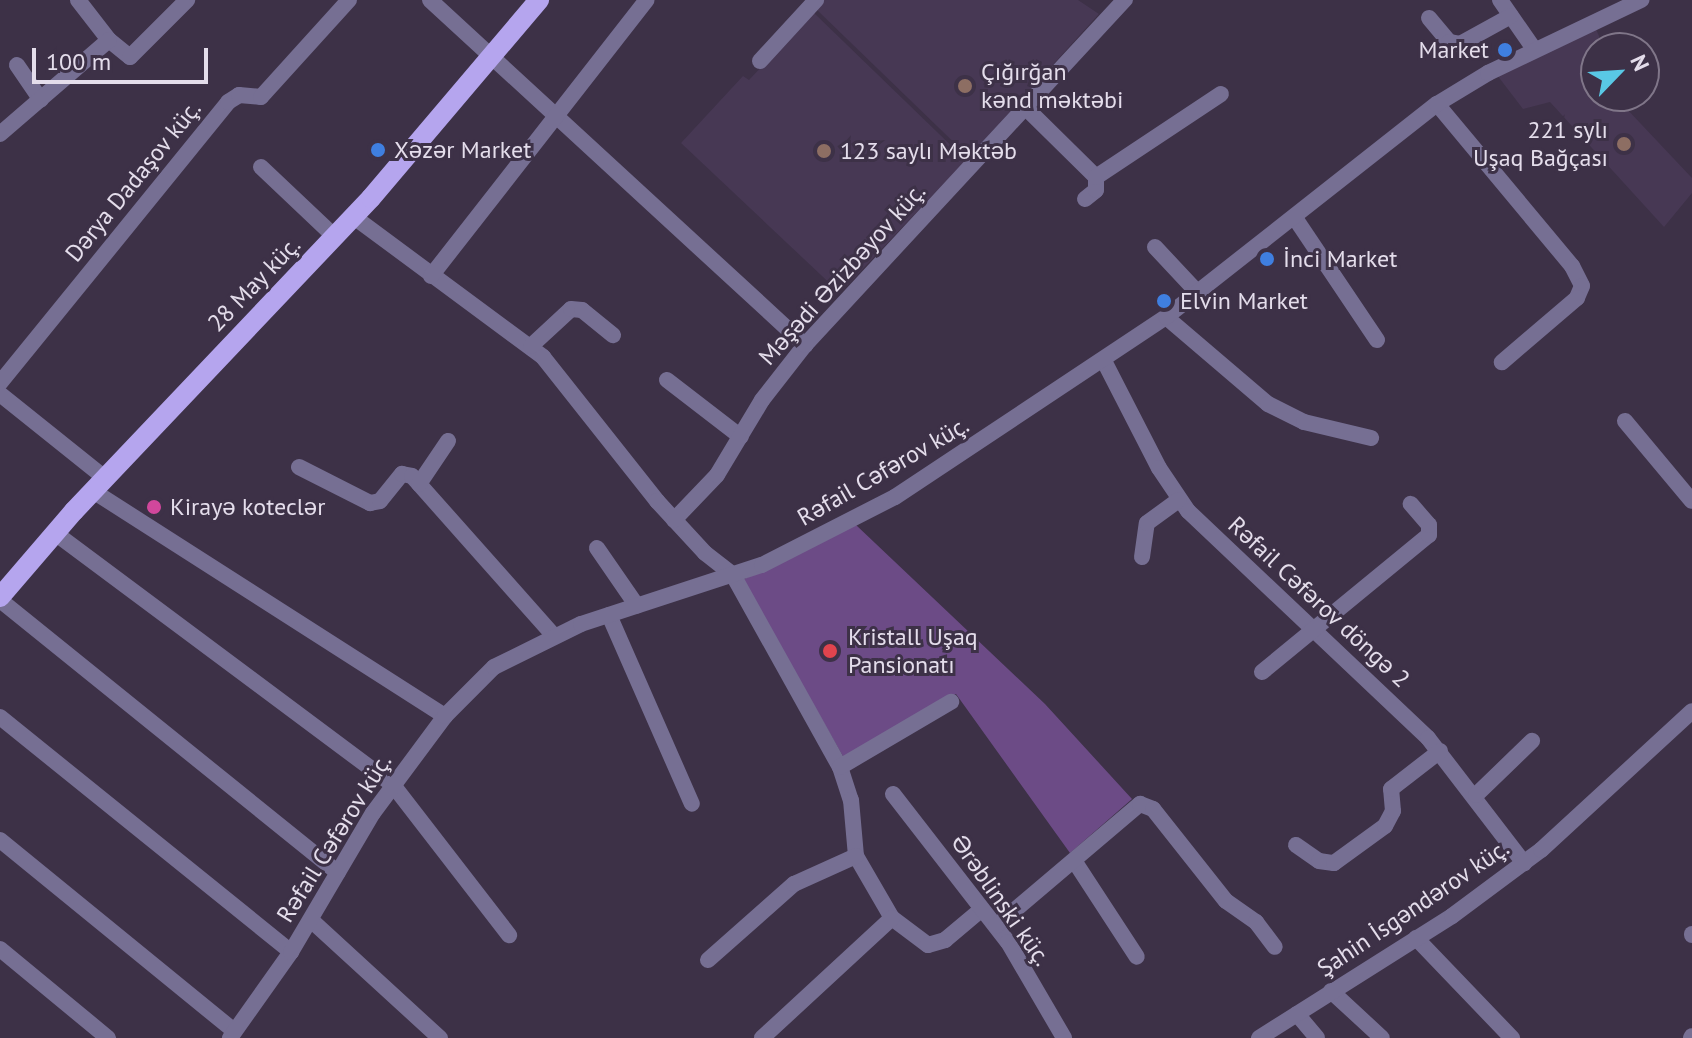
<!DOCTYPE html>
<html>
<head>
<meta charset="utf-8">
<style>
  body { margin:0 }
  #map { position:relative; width:1692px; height:1038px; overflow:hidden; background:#3d3147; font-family:"PT Sans",sans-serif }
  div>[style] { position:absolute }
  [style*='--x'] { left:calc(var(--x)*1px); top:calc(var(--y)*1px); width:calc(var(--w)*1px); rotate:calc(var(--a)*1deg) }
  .built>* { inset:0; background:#473854 }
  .green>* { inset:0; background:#6c4b86 }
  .minor>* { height:16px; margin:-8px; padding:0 8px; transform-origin:8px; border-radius:8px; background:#766f93 }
  .major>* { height:20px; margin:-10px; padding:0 10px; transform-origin:10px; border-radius:10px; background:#b5a5ee }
  .dots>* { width:22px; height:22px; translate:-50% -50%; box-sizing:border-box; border:4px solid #3d3147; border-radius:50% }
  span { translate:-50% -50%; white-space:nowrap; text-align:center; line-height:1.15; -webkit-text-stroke:6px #3d3147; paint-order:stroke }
  .poi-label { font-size:24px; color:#e4ddeb }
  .right { translate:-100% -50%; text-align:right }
  .left { translate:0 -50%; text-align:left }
  .street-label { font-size:24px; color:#e4ddeb }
  .north { position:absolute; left:1580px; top:32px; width:80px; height:80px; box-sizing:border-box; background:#3d3147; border:2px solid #807689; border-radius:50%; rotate:65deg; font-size:22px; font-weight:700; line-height:32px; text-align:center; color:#e4ddeb }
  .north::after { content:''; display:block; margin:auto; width:28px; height:36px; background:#59c8e5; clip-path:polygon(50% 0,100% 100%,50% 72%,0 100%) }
  .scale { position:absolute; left:32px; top:48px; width:176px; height:36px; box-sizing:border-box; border:4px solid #e4ddeb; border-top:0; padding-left:10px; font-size:24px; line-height:28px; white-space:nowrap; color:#e4ddeb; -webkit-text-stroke:6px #3d3147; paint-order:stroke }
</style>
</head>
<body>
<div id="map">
  <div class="built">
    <i style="clip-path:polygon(824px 0,1078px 0,1099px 14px,969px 157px,816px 9px)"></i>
    <i style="clip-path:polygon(813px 12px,966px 160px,840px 293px,681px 143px,743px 76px,749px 80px)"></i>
    <i style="clip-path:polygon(1596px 29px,1604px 48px,1596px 48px,1596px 96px,1625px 96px,1625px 107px,1692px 178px,1692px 193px,1664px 227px,1550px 102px,1523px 109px,1497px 75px)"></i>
  </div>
  <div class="green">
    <i style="clip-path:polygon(856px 525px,1045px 704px,1132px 799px,1070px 853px,956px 694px,844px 758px,742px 580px)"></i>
  </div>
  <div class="minor">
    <i style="--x:78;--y:0;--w:51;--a:52.2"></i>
    <i style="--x:109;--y:40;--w:27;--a:39"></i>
    <i style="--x:130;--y:57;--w:81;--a:-45"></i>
    <i style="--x:430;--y:0;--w:510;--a:42.61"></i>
    <i style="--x:1500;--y:0;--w:60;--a:55.2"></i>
    <i style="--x:1429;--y:18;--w:31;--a:50"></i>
    <i style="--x:1449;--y:42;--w:11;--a:10"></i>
    <i style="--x:1460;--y:44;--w:58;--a:-28.8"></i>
    <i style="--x:760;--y:61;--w:83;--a:-47.4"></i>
    <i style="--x:17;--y:65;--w:42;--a:55.6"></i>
    <i style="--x:1437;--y:104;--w:211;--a:50.2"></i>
    <i style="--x:1572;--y:266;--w:22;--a:63"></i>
    <i style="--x:1582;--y:286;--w:13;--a:113"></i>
    <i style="--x:1577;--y:298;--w:99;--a:139.5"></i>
    <i style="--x:1026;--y:108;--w:98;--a:44.6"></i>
    <i style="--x:0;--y:134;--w:144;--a:-40.8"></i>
    <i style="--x:261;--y:167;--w:102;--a:43.4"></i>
    <i style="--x:1085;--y:199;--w:14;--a:-39"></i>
    <i style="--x:1096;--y:190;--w:13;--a:-90"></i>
    <i style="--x:1096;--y:177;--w:150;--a:-33.6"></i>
    <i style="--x:354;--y:217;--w:235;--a:36.5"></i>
    <i style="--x:543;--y:357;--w:184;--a:51.6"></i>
    <i style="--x:657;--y:501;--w:71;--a:47.3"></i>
    <i style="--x:705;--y:553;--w:36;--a:38"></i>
    <i style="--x:733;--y:575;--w:220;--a:60.9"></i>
    <i style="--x:840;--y:767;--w:35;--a:72"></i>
    <i style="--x:851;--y:800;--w:56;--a:84.9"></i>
    <i style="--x:856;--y:856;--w:72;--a:59.9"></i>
    <i style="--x:892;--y:918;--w:45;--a:36.9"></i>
    <i style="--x:928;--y:945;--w:18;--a:-16"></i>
    <i style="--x:945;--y:940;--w:48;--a:-40"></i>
    <i style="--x:1295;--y:218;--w:147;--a:56.1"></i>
    <i style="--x:1155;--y:247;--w:63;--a:46.9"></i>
    <i style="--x:431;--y:276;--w:350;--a:-52"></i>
    <i style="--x:1166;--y:317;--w:134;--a:40.5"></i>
    <i style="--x:1268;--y:404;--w:40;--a:26.6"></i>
    <i style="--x:1304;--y:422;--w:69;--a:13.4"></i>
    <i style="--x:531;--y:346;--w:54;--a:-42.8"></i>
    <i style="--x:571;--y:309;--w:11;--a:5"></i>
    <i style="--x:582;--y:310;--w:40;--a:39"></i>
    <i style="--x:1104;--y:361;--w:120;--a:62.8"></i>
    <i style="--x:1159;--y:468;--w:52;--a:56"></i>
    <i style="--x:1188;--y:511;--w:330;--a:43.4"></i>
    <i style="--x:1428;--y:738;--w:158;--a:52.5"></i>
    <i style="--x:667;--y:380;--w:93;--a:37.6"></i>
    <i style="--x:0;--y:383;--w:362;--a:-50.9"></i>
    <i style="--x:228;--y:102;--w:13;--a:-32"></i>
    <i style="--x:239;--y:95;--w:22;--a:5"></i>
    <i style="--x:261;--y:97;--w:131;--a:-47.8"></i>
    <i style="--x:0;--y:394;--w:134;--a:38.7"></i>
    <i style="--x:1625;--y:421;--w:104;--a:50.1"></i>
    <i style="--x:299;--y:467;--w:80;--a:26.9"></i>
    <i style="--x:370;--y:503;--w:10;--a:-11"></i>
    <i style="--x:380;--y:501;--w:35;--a:-51"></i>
    <i style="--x:402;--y:474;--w:10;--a:11"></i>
    <i style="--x:412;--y:476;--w:214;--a:48.4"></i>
    <i style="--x:419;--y:484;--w:52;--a:-56"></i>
    <i style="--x:93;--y:491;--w:418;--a:32.6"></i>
    <i style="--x:674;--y:520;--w:62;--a:-46.3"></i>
    <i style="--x:717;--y:475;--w:87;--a:-59"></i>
    <i style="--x:762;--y:400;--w:70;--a:-52"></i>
    <i style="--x:805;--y:345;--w:471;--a:-47.2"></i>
    <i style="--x:55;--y:533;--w:422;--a:36.7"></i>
    <i style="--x:393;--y:785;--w:190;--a:52.3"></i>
    <i style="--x:597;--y:548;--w:70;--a:55.4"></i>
    <i style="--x:1142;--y:557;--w:34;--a:-82"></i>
    <i style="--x:1147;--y:523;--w:39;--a:-36"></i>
    <i style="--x:0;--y:600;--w:434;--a:38.9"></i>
    <i style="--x:609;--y:615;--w:206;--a:66.3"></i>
    <i style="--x:1262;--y:672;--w:216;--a:-39.4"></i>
    <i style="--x:1429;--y:535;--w:10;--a:-90"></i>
    <i style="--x:1429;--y:525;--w:28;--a:-131"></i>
    <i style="--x:0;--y:717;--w:374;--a:38.9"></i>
    <i style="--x:840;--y:767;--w:129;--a:-30.4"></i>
    <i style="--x:893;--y:794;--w:187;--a:52.2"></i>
    <i style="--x:1008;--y:942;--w:111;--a:59.7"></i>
    <i style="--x:1476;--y:795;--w:78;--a:-44"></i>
    <i style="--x:0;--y:840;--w:302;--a:39.2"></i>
    <i style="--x:1296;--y:845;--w:28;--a:35"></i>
    <i style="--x:1319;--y:861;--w:15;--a:8"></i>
    <i style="--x:1334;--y:863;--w:63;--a:-36"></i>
    <i style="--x:1385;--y:826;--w:17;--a:-62"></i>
    <i style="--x:1393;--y:811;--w:22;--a:-95"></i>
    <i style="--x:1391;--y:789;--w:62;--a:-37.8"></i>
    <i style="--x:1075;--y:862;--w:113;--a:56.9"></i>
    <i style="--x:311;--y:920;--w:175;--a:42.5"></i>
    <i style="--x:996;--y:926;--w:189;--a:-40.3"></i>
    <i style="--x:1140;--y:804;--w:14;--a:21"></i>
    <i style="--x:1153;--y:809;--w:117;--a:51.6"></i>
    <i style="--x:1226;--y:901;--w:37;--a:35"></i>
    <i style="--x:1256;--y:922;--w:31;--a:53"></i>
    <i style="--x:1692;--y:935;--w:1;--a:-90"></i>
    <i style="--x:1416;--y:938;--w:139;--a:46.2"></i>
    <i style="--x:0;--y:949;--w:140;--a:39.5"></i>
    <i style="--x:708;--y:960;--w:115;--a:-41.5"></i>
    <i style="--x:794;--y:884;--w:68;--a:-24.3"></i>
    <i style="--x:1331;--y:991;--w:69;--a:42.7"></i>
    <i style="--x:1297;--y:1014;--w:31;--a:50"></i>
    <i style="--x:230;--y:1038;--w:105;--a:-54.7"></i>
    <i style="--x:291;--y:952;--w:161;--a:-59.5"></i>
    <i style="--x:373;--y:813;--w:121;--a:-53.4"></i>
    <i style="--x:445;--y:716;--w:69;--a:-45"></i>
    <i style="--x:494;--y:667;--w:97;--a:-26.3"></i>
    <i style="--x:581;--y:624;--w:190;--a:-18.1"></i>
    <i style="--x:762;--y:565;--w:149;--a:-27.1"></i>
    <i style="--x:895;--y:497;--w:325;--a:-33.6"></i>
    <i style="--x:1166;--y:317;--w:345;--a:-38.2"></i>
    <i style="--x:1437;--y:104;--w:60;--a:-31.3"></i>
    <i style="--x:1488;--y:73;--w:170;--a:-25.5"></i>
    <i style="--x:762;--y:1038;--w:177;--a:-42.7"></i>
    <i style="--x:1259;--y:1038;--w:228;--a:-32.3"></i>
    <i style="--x:1452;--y:916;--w:111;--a:-36.6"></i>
    <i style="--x:1541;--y:850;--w:205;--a:-42.6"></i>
    <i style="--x:1691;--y:1038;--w:2;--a:-63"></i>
  </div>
  <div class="major">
    <i style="--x:0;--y:597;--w:113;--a:-49.3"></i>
    <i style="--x:74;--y:511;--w:431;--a:-46.5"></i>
    <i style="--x:371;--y:198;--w:260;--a:-49.7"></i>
  </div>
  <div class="dots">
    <i style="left:1505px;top:50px;background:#3f7fe0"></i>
    <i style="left:965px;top:86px;background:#8d6e63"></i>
    <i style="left:1624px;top:144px;background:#8d6e63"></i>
    <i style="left:378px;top:150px;background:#3f7fe0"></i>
    <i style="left:824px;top:151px;background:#8d6e63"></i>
    <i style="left:1267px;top:259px;background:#3f7fe0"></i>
    <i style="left:1164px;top:301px;background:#3f7fe0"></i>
    <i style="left:154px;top:507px;background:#d1479c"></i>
    <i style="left:830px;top:651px;background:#e0444e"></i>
  </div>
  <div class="poi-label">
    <span class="right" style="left:1489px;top:50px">Market</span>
    <span class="left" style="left:981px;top:86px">Çığırğan<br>kənd məktəbi</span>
    <span class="right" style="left:1608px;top:144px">221 sylı<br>Uşaq Bağçası</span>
    <span class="left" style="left:394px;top:150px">Xəzər Market</span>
    <span class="left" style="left:840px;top:151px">123 saylı Məktəb</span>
    <span class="left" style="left:1283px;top:259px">İnci Market</span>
    <span class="left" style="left:1180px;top:301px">Elvin Market</span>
    <span class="left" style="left:170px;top:507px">Kirayə koteclər</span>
    <span class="left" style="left:848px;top:651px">Kristall Uşaq<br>Pansionatı</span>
  </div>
  <div class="street-label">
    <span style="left:133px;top:181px;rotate:-51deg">Dərya Dadaşov küç.</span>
    <span style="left:842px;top:274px;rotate:-48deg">Məşədi Əzizbəyov küç.</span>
    <span style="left:254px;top:284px;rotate:-46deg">28 May küç.</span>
    <span style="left:883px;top:471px;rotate:-30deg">Rəfail Cəfərov küç.</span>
    <span style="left:1319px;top:602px;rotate:43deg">Rəfail Cəfərov döngə 2</span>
    <span style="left:334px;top:838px;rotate:-58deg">Rəfail Cəfərov küç.</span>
    <span style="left:1001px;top:900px;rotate:55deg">Ərəblinski küç.</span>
    <span style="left:1413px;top:908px;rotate:-34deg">Şahin İsgəndərov küç.</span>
  </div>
  <div class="north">N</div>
  <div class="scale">100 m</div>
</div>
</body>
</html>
